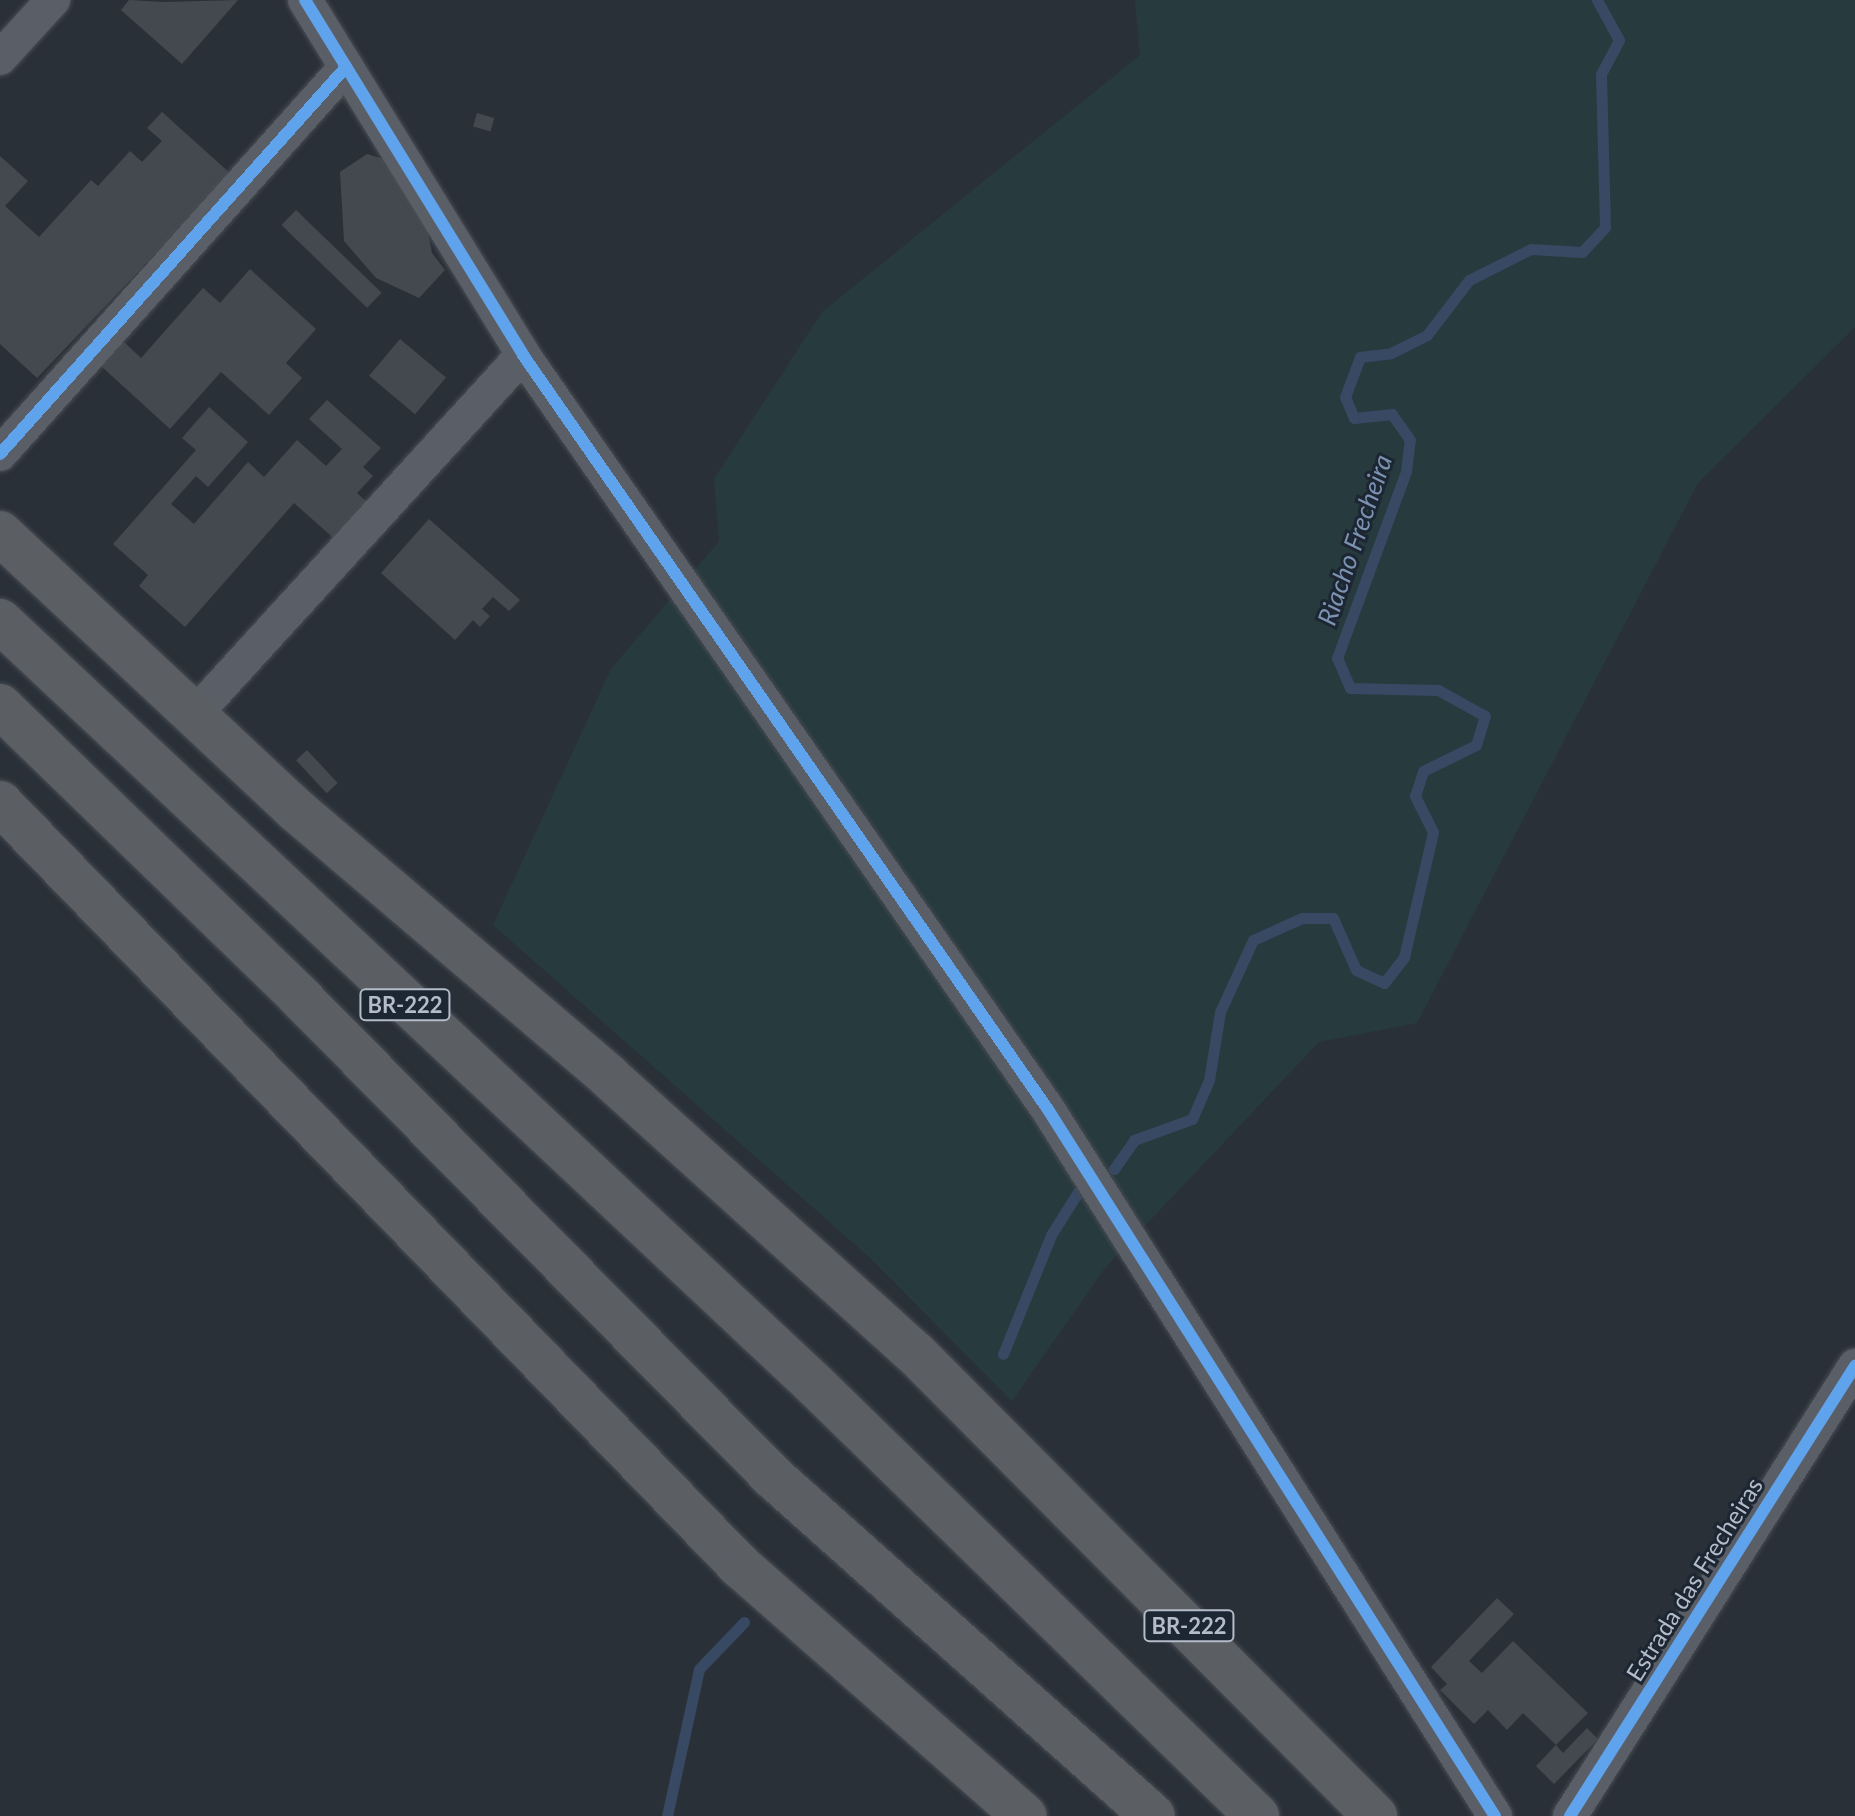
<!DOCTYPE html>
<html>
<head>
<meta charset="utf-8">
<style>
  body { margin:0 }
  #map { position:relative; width:1855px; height:1816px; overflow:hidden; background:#2a3038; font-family:Lato,sans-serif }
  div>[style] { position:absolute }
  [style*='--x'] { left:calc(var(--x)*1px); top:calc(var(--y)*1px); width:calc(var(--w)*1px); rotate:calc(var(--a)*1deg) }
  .green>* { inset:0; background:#273a3e }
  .stream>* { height:11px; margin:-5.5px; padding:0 5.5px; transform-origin:5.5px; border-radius:5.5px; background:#384963 }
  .building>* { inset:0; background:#444950; transform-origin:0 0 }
  .roads { filter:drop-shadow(0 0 2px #484c53) drop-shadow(0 0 2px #484c53) }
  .minor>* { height:34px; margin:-17px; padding:0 17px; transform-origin:17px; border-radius:17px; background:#5a5e66 }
  .trunk>* { height:44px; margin:-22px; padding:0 22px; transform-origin:22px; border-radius:22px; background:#5b5f64 }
  .cycleway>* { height:12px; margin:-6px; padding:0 6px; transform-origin:6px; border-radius:6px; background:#60a3ed }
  span { translate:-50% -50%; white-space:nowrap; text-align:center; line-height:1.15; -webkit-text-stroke:6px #1d2633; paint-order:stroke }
  .shield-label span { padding:2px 6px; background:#1d2633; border:2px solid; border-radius:6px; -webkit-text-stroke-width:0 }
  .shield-label { font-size:22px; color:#b4bcc9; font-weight:700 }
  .street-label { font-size:24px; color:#b4bcc9 }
  .water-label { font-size:26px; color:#7c92b1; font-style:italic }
</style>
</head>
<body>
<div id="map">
  <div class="green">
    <i style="clip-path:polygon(1135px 0,1855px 0,1855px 327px,1698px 483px,1417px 1023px,1319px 1042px,1105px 1268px,1012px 1401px,868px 1256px,493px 925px,611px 669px,719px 541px,714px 479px,822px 312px,1140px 55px)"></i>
  </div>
  <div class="stream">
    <i style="--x:1114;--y:1169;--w:35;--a:-55"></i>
    <i style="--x:1134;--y:1140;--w:62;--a:-19.9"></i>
    <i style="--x:1192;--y:1119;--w:43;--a:-66.4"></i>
    <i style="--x:1209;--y:1080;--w:69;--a:-80.8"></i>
    <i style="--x:1220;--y:1012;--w:79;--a:-65.4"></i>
    <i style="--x:1253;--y:940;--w:54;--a:-24.2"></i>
    <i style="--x:1302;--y:918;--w:31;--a:0"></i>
    <i style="--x:1333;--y:918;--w:57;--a:66.1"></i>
    <i style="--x:1356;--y:970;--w:31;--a:25"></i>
    <i style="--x:1384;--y:983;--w:33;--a:-52"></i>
    <i style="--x:1404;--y:957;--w:128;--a:-76.9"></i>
    <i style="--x:1433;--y:832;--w:40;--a:-116.6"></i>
    <i style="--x:1415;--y:796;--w:26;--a:-72"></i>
    <i style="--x:1423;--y:771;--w:59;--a:-26.1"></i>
    <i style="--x:1476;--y:745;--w:30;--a:-73"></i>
    <i style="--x:1485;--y:716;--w:54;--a:-151"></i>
    <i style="--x:1438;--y:690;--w:88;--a:-178.7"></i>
    <i style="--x:1350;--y:688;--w:33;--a:-113"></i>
    <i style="--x:1337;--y:658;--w:199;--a:-69.7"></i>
    <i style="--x:1406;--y:471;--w:31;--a:-83"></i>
    <i style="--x:1410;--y:440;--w:32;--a:-125"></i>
    <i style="--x:1392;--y:414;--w:38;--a:174"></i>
    <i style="--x:1354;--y:418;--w:23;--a:-113"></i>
    <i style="--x:1345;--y:397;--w:43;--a:-69.4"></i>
    <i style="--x:1360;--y:357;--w:31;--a:-7"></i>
    <i style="--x:1391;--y:353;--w:40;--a:-26.6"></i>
    <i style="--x:1427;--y:335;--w:69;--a:-52.6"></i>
    <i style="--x:1469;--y:280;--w:69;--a:-26.6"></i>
    <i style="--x:1531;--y:249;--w:51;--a:3.4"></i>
    <i style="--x:1582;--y:252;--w:34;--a:-47"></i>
    <i style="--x:1605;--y:227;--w:153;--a:-91.5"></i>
    <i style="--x:1601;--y:74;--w:38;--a:-62"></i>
    <i style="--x:1619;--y:40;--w:46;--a:-118.8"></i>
    <i style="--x:1003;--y:1354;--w:128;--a:-68"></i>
    <i style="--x:1051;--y:1235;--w:51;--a:-57.9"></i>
    <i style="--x:667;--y:1816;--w:150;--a:-77.7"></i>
    <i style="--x:699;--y:1669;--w:65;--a:-46.2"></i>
  </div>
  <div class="building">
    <i style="clip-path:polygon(129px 0,164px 2px,238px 0,182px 64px,121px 10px)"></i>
    <i style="clip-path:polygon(162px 112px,231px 174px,37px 378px,0 344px,0 156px,28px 181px,5px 206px,39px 237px,91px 180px,98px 186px,130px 151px,142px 162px,162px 141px,147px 128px)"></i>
    <i style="left:477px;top:113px;width:18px;height:14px;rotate:16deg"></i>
    <i style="clip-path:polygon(367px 154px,387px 160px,425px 217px,432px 253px,445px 270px,419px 298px,376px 278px,344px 241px,340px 172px)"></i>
    <i style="left:296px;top:210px;width:119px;height:21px;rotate:44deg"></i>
    <i style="clip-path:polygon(250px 269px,316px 329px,286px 363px,302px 378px,269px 415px,221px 372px,170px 429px,101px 366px,123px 341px,141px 358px,203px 288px,220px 303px)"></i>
    <i style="left:400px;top:339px;width:60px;height:48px;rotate:40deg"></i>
    <i style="clip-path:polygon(327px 400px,381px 448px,363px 467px,373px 476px,357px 493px,371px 506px,339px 543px,294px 503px,185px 627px,139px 586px,148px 575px,113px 544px,196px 450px,182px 438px,209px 407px,248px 442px,208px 487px,196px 476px,171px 504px,194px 524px,248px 462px,264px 477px,297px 440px,326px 466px,342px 449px,309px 419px)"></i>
    <i style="clip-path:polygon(429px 519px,520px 600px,509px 611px,493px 597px,482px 609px,490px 616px,480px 627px,473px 620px,455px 640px,381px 573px)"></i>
    <i style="left:307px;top:750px;width:45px;height:15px;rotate:47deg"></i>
    <i style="clip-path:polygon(1497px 1598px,1514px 1614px,1469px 1661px,1482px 1673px,1513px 1641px,1588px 1713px,1556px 1745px,1563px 1753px,1587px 1728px,1598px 1739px,1554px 1784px,1536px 1766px,1556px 1745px,1523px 1713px,1507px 1730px,1488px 1710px,1474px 1724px,1440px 1690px,1447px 1684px,1431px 1667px)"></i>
  </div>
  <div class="roads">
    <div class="minor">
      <i style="--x:305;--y:0;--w:417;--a:58.4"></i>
      <i style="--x:523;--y:355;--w:917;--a:55.17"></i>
      <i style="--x:1047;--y:1108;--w:838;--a:57.68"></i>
      <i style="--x:0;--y:58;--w:79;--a:-47.6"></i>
      <i style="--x:0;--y:454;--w:519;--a:-48.2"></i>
      <i style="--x:196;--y:713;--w:485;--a:-47.6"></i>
      <i style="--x:1570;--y:1816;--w:533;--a:-57.65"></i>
    </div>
    <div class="trunk">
      <i style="--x:0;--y:533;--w:405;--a:43.1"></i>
      <i style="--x:296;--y:810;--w:410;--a:40.4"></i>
      <i style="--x:608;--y:1076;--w:413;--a:42.1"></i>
      <i style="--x:915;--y:1353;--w:653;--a:45.19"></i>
      <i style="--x:0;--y:621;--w:1116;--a:43.15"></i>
      <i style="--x:814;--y:1384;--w:619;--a:44.28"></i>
      <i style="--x:0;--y:706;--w:417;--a:44.1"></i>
      <i style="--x:299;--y:996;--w:675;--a:45.42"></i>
      <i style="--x:773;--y:1477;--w:509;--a:41.74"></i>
      <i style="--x:0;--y:803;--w:1063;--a:45.88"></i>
      <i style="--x:740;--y:1566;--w:379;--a:41.3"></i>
    </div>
  </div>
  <div class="cycleway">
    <i style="--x:305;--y:0;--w:417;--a:58.4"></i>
    <i style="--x:523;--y:355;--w:917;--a:55.17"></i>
    <i style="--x:1047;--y:1108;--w:838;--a:57.68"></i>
    <i style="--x:0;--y:454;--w:519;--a:-48.2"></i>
    <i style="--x:1570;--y:1816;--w:533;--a:-57.65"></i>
  </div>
  <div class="shield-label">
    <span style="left:405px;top:1005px">BR-222</span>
    <span style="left:1189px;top:1626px">BR-222</span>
  </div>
  <div class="street-label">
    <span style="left:1694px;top:1579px;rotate:-58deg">Estrada das Frecheiras</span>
  </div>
  <div class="water-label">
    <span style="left:1355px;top:540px;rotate:-71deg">Riacho Frecheira</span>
  </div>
</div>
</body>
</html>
